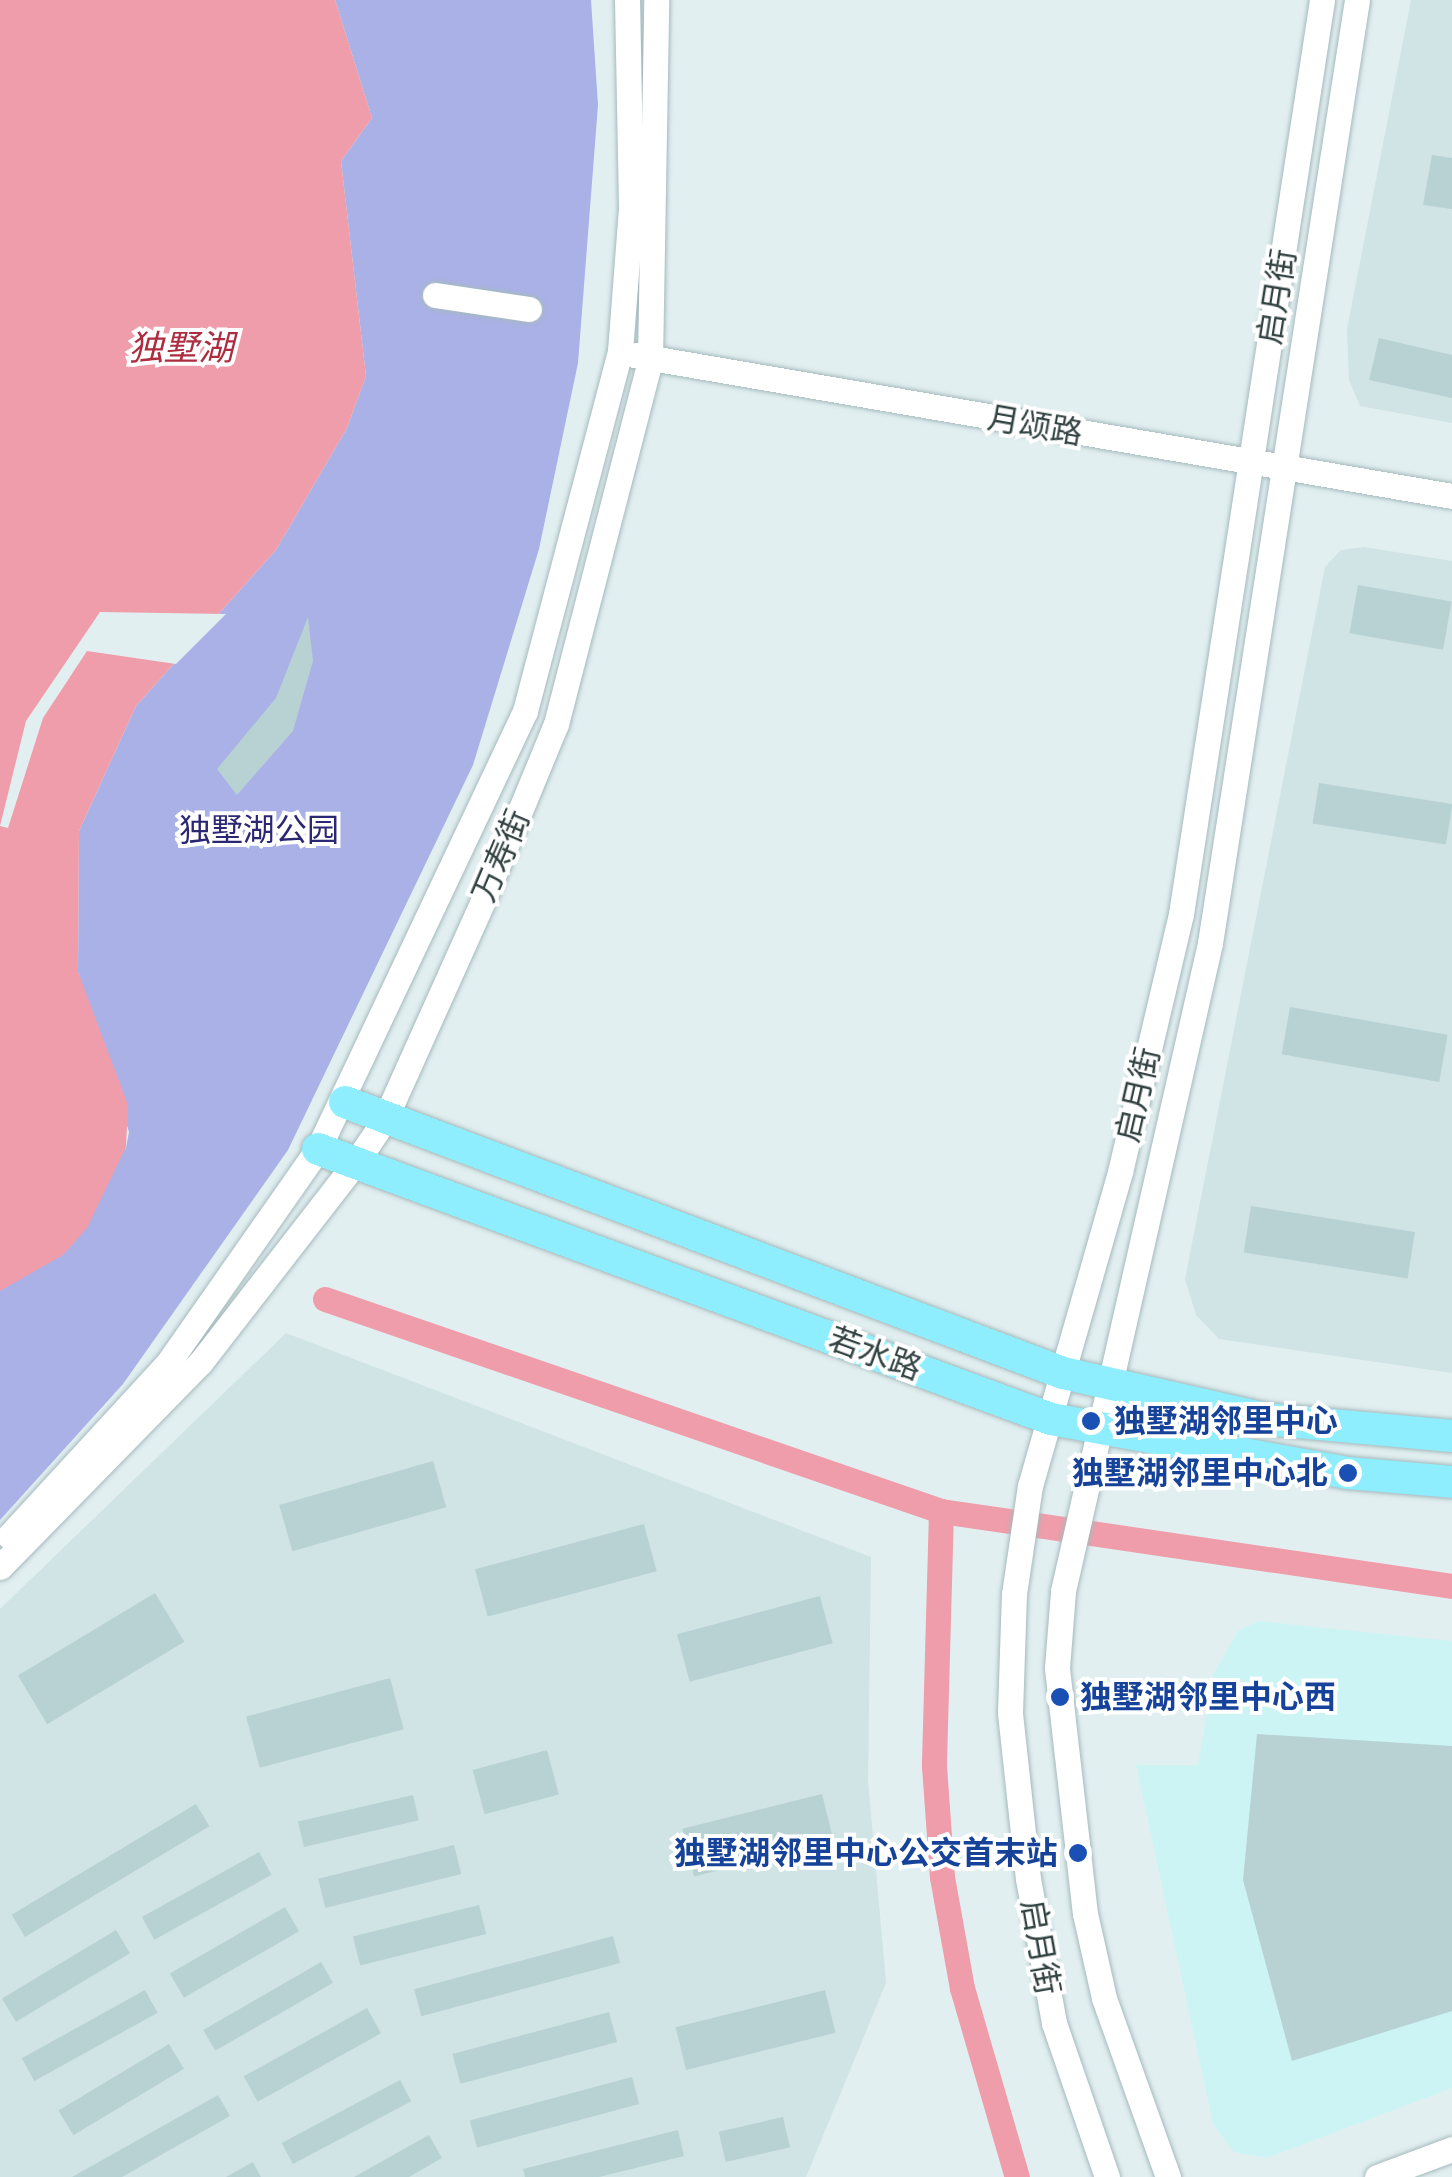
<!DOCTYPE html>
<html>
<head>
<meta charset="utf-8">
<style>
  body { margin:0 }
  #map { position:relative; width:1452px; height:2177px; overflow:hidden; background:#e2eff1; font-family:Cabin,"Noto Sans SC",sans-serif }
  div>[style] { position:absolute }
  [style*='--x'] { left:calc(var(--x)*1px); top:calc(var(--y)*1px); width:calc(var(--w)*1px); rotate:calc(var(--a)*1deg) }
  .residential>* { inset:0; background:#d0e3e5 }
  .commercial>* { inset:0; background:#ccf4f4 }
  .green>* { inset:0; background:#aab1e6 }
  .water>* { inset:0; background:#ef9daa }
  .pier>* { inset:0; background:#e2eff1 }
  .canal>* { height:25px; margin:-12.5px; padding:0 12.5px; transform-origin:12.5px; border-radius:12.5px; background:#ef9daa }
  .building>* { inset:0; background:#b8d2d3; transform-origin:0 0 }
  .roads { filter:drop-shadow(0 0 2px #a5babc) drop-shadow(0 0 2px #a5babc) }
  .minor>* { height:25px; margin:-12.5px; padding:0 12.5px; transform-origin:12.5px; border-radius:12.5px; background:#fff }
  .major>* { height:32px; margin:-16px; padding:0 16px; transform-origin:16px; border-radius:16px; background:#8eeefe }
  .dots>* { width:28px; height:28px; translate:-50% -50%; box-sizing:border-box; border:5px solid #fff; border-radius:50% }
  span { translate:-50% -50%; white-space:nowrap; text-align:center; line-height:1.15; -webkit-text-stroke:8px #fff; paint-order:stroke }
  .street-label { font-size:32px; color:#334242 }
  .park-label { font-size:32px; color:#2b2773 }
  .transit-label { font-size:32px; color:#164399; font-weight:700 }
  .left { translate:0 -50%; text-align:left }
  .right { translate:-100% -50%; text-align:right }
  .water-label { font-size:35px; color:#ad2d40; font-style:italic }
</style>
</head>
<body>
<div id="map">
  <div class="residential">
    <i style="clip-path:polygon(1411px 0,1452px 0,1452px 423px,1360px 406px,1349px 380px,1347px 329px)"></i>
    <i style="clip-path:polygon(1364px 547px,1452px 561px,1452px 1373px,1219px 1339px,1196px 1315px,1185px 1279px,1325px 567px,1341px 550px)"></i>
    <i style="clip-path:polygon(286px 1333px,871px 1557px,868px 1781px,886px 1983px,806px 2177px,0 2177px,0 1609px)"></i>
  </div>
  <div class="commercial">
    <i style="clip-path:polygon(1259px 1621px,1452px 1641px,1452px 2088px,1267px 2158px,1234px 2152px,1213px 2124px,1136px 1765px,1198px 1765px,1214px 1673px,1239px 1630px)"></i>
  </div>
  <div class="green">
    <i style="clip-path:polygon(335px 0,591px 0,598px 105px,578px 363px,539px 549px,473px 765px,288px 1150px,123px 1384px,0 1520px,0 1272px,126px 1148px,129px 1132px,78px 972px,79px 831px,136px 706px,276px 550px,347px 428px,366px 376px,341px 161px,372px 118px)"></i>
  </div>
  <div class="water">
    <i style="clip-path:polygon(0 0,335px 0,372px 118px,341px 161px,366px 376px,347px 428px,276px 550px,136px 706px,79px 831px,78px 972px,128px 1105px,126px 1147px,87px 1228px,63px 1255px,0 1291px)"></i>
  </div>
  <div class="pier">
    <i style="clip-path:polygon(100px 612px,226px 614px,176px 664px,87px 651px,43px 718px,8px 828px,0 826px,26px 721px)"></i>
  </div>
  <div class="canal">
    <i style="--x:325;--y:1299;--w:651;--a:18.99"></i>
    <i style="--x:941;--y:1511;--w:516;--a:8.35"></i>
    <i style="--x:941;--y:1511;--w:255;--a:91.6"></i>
    <i style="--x:934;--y:1766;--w:111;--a:85.9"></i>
    <i style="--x:942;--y:1877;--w:113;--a:79.8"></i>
    <i style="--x:962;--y:1988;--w:197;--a:73.8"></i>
  </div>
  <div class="building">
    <i style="clip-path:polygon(1432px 155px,1452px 158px,1452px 209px,1423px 205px)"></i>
    <i style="clip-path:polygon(1379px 338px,1452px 355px,1452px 398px,1369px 380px)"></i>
    <i style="left:1358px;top:585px;width:95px;height:49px;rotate:10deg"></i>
    <i style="clip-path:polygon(308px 617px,313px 661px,293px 731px,237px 795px,217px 769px,276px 698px)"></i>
    <i style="left:1319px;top:783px;width:135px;height:41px;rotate:9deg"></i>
    <i style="left:1290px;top:1007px;width:160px;height:48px;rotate:10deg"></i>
    <i style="left:1251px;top:1206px;width:166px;height:47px;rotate:9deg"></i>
    <i style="left:433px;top:1461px;width:48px;height:160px;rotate:74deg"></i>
    <i style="left:644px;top:1524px;width:49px;height:175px;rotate:75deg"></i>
    <i style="left:155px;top:1593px;width:57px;height:160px;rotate:59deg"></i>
    <i style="left:820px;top:1596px;width:49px;height:148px;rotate:75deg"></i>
    <i style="left:390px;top:1678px;width:53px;height:149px;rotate:75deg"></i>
    <i style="clip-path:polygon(1257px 1734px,1452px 1746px,1452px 2011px,1292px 2061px,1243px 1880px)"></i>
    <i style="left:547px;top:1750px;width:46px;height:77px;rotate:75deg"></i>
    <i style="left:822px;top:1794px;width:49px;height:144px;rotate:76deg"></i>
    <i style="left:413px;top:1795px;width:26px;height:118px;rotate:77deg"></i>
    <i style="left:196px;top:1804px;width:26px;height:215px;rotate:59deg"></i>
    <i style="left:454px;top:1845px;width:30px;height:140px;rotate:76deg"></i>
    <i style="left:259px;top:1852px;width:26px;height:134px;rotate:61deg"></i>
    <i style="left:479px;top:1905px;width:30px;height:130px;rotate:76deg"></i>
    <i style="left:285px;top:1907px;width:28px;height:133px;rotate:60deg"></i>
    <i style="left:116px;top:1930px;width:27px;height:133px;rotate:59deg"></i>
    <i style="left:613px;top:1936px;width:28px;height:206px;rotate:75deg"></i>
    <i style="left:321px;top:1962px;width:24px;height:136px;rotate:60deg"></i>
    <i style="left:145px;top:1990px;width:26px;height:141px;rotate:61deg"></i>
    <i style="left:825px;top:1990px;width:44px;height:154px;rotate:76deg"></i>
    <i style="left:367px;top:2008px;width:29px;height:141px;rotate:61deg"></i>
    <i style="left:609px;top:2012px;width:31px;height:162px;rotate:75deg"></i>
    <i style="left:169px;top:2044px;width:29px;height:129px;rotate:59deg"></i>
    <i style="left:632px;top:2077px;width:28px;height:168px;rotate:75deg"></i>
    <i style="left:400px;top:2080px;width:24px;height:134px;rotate:62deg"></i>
    <i style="clip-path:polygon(218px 2095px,230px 2116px,122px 2177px,72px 2177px)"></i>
    <i style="left:783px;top:2117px;width:31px;height:66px;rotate:77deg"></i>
    <i style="clip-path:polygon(678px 2130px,684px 2156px,599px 2177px,525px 2177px,523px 2169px)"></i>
    <i style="clip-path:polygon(429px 2135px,442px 2158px,409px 2177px,354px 2177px)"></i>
    <i style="clip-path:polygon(253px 2162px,261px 2177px,226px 2177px)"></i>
  </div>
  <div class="roads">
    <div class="minor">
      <i style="--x:435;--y:295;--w:95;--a:8.5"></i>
      <i style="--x:634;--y:355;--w:830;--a:9.78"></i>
      <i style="--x:9;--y:1536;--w:235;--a:-47.4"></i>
      <i style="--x:168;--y:1363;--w:261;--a:-55"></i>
      <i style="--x:318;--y:1149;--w:484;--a:-64.7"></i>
      <i style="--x:525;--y:711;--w:372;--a:-75.2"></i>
      <i style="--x:620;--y:351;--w:144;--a:-85.6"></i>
      <i style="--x:631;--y:207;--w:207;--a:-91.1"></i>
      <i style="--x:0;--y:1567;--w:286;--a:-45.6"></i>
      <i style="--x:200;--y:1363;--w:254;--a:-52.2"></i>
      <i style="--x:356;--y:1162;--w:52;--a:-56"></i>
      <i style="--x:385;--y:1119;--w:244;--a:-65.8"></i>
      <i style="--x:485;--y:896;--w:186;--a:-67.6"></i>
      <i style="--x:556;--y:724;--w:376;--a:-75.5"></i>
      <i style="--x:650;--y:360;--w:360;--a:-89"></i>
      <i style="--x:1107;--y:2177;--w:163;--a:-109"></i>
      <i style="--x:1054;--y:2023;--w:146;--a:-100.2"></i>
      <i style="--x:1028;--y:1879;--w:167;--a:-96.2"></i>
      <i style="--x:1010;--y:1713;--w:119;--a:-88.1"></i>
      <i style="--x:1014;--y:1594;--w:109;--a:-81.6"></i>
      <i style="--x:1030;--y:1486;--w:327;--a:-74"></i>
      <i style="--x:1120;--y:1172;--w:265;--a:-76.7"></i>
      <i style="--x:1181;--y:914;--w:925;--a:-81.23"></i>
      <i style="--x:1168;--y:2177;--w:190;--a:-109.7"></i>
      <i style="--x:1104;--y:1998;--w:86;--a:-102.7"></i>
      <i style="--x:1085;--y:1914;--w:248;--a:-96.5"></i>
      <i style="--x:1057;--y:1668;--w:77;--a:-85.5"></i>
      <i style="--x:1063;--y:1591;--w:664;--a:-77.22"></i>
      <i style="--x:1210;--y:943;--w:954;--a:-81.14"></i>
      <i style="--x:1377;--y:2177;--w:80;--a:-20.5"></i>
    </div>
    <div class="major">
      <i style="--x:345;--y:1102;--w:767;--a:20.68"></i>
      <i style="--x:1063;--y:1373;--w:207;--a:12.8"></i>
      <i style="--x:1265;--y:1419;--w:188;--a:5.2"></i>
      <i style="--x:318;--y:1149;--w:781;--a:20.22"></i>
      <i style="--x:1051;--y:1419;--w:302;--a:10.3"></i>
      <i style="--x:1348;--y:1473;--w:104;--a:4.9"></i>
    </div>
  </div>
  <div class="dots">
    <i style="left:1091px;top:1421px;background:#1a4fb4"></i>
    <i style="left:1348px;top:1473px;background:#1a4fb4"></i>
    <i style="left:1060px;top:1697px;background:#1a4fb4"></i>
    <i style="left:1078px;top:1853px;background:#1a4fb4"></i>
  </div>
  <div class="street-label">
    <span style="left:1277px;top:297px;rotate:-81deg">启月街</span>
    <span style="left:1035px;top:426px;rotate:10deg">月颂路</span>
    <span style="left:501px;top:856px;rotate:-67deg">万寿街</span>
    <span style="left:1138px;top:1095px;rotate:-77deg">启月街</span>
    <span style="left:875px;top:1354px;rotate:20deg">若水路</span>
    <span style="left:1040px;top:1947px;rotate:80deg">启月街</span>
  </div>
  <div class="park-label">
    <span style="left:259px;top:830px">独墅湖公园</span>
  </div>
  <div class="transit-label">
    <span class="left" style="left:1114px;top:1421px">独墅湖邻里中心</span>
    <span class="right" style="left:1328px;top:1473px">独墅湖邻里中心北</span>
    <span class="left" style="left:1080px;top:1697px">独墅湖邻里中心西</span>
    <span class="right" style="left:1058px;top:1853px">独墅湖邻里中心公交首末站</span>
  </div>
  <div class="water-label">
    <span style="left:181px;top:348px">独墅湖</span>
  </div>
</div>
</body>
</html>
